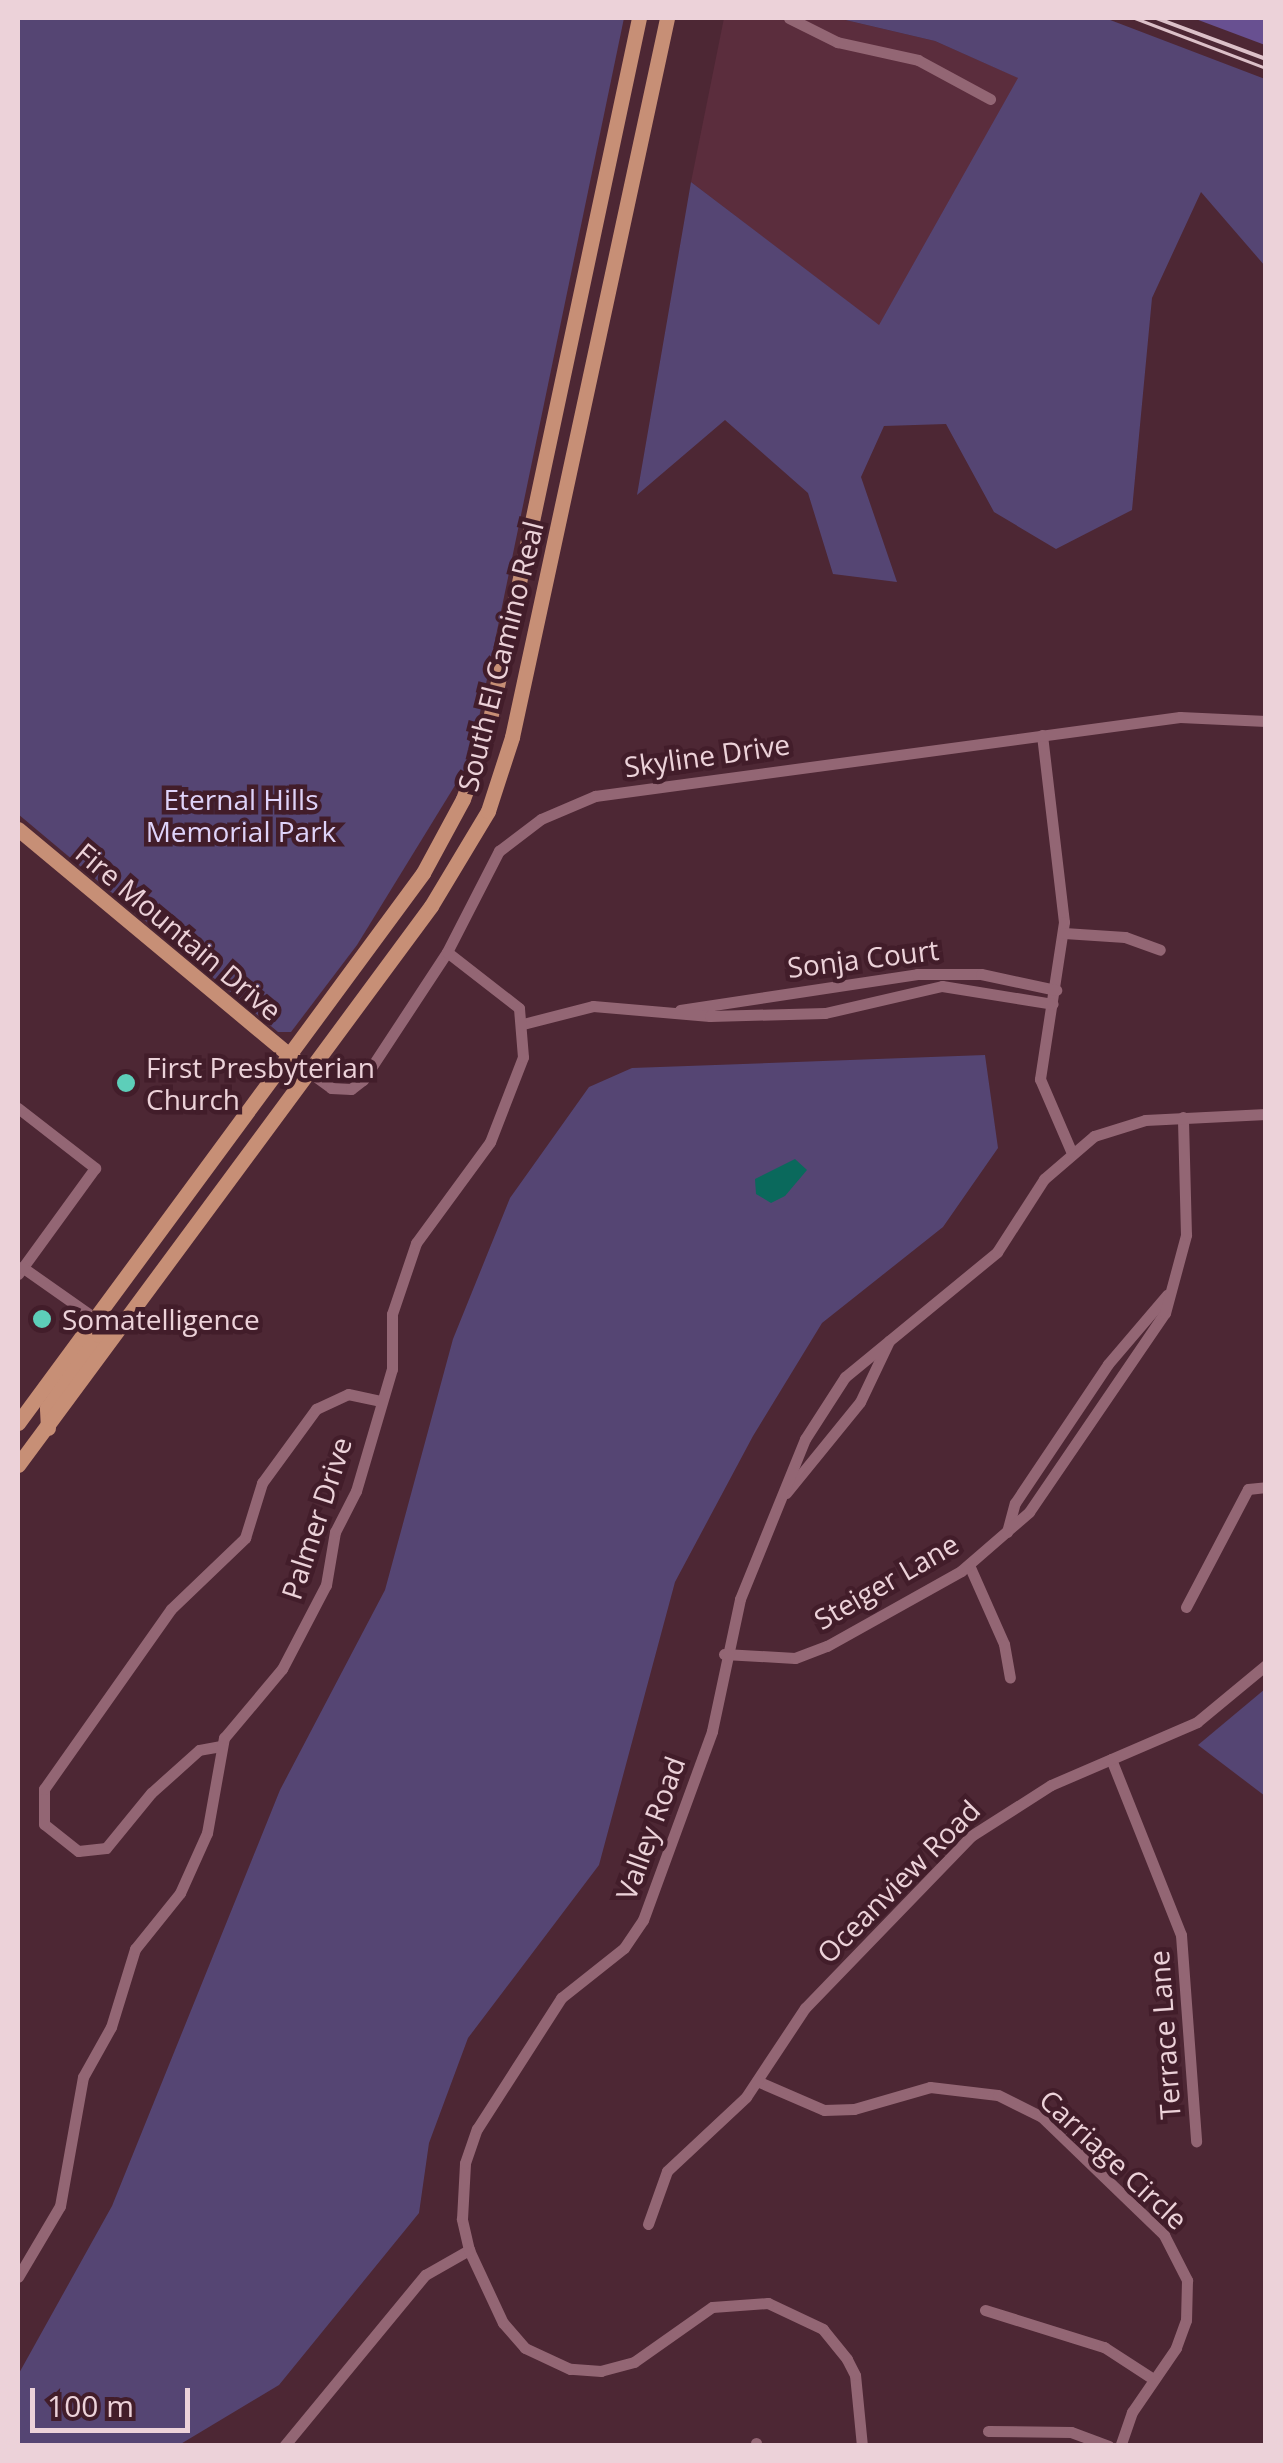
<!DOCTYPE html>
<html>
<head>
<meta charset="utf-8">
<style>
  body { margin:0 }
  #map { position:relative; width:1283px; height:2463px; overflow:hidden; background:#4d2734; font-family:"Open Sans",sans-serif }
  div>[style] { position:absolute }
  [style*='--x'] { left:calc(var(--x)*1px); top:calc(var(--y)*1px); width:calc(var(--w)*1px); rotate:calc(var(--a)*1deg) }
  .built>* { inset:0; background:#5b2d3d }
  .green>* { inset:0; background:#554573 }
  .forest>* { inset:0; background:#685091 }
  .water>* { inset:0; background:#0a695c }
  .minor>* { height:11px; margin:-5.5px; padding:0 5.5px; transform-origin:5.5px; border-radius:5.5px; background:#936674 }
  .major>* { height:15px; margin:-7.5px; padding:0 7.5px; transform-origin:7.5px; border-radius:7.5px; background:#c78f76 }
  .tram>* { height:2.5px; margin:-1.25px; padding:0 1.25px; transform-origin:1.25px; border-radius:1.25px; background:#dcc0c8 }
  .rail>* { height:4px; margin:-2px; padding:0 2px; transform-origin:2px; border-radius:2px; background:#dcc0c8 }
  .dots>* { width:28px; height:28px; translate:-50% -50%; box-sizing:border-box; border:5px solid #421d2a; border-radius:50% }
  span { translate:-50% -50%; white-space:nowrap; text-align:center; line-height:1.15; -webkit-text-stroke:9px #421d2a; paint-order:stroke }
  .street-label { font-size:28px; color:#ecd2d9 }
  .park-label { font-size:28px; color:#dfd3f9 }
  .poi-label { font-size:28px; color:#ecd2d9 }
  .left { translate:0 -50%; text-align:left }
  .frame { position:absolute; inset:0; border:20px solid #ecd2d9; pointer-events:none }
  .scale { position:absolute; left:30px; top:2388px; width:160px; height:45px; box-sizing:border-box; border:5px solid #ecd2d9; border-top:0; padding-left:12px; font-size:30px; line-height:35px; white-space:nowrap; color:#ecd2d9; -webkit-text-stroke:8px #421d2a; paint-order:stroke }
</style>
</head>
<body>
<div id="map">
  <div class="built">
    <i style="clip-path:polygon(724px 18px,837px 18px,935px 41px,1019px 78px,879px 326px,691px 182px)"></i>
  </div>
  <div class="green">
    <i style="clip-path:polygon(18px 18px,624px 18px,470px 761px,357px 945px,291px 1032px,278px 1032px,18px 814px)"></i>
    <i style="clip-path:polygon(837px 18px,1105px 18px,1265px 79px,1265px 266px,1201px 192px,1152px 298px,1132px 510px,1056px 549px,994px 512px,946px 424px,884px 426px,861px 477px,897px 582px,833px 574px,808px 493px,725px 420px,637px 495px,691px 182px,879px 325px,1018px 78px,935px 41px)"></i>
    <i style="clip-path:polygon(985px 1055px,998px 1148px,943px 1227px,822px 1323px,753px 1436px,675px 1582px,599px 1865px,468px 2038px,429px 2143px,419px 2213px,279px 2385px,179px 2445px,18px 2445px,18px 2375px,112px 2206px,280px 1790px,385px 1590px,453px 1339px,510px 1198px,589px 1087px,632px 1068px)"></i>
    <i style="clip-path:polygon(1265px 1689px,1265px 1796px,1198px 1745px)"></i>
  </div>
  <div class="forest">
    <i style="clip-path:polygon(1193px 18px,1265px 18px,1265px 45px)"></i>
  </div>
  <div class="water">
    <i style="clip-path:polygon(795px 1159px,807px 1170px,785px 1196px,771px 1203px,756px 1194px,755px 1179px)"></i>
  </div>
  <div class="minor">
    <i style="--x:789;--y:18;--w:54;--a:26.6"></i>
    <i style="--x:837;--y:42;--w:83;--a:12.5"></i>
    <i style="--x:918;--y:60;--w:82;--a:28.4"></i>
    <i style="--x:1042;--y:735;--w:188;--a:83.3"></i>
    <i style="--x:1064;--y:922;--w:159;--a:98.7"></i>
    <i style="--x:1040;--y:1079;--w:78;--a:66.7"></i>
    <i style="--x:1064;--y:933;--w:61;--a:3.8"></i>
    <i style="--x:1125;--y:937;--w:37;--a:20"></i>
    <i style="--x:680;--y:1010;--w:240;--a:-8.6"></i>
    <i style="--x:917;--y:974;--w:64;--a:0"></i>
    <i style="--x:981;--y:974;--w:77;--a:12"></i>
    <i style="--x:523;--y:1024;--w:72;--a:-14.4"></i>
    <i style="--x:593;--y:1006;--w:117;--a:4.9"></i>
    <i style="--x:710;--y:1016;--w:115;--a:-1.5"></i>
    <i style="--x:825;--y:1013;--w:120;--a:-13"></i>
    <i style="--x:942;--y:986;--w:112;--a:9.2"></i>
    <i style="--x:308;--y:1071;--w:29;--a:36"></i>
    <i style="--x:331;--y:1088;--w:20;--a:3"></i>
    <i style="--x:351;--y:1089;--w:15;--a:-37"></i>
    <i style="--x:363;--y:1080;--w:153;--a:-56.7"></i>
    <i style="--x:447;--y:952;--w:114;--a:-62.8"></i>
    <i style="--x:499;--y:851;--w:53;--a:-37.3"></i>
    <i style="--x:541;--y:819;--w:59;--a:-23.1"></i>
    <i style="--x:595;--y:796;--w:590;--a:-7.69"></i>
    <i style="--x:1180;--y:717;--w:86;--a:2.7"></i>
    <i style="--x:18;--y:1108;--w:98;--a:37.9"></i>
    <i style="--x:95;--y:1168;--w:131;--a:126"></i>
    <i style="--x:22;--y:1267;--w:90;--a:35.1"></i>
    <i style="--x:786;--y:1493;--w:117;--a:-50.9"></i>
    <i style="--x:860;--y:1402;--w:68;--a:-64.6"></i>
    <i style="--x:1007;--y:1532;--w:30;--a:-75"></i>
    <i style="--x:1015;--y:1503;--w:167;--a:-56.2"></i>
    <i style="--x:1108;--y:1364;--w:91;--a:-49.5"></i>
    <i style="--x:969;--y:1565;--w:86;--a:66.1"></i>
    <i style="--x:1004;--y:1644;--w:34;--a:80"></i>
    <i style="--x:1186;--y:1607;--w:133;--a:-62.3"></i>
    <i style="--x:1248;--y:1489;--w:18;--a:-6"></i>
    <i style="--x:724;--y:1654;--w:71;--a:3.2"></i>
    <i style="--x:795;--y:1658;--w:34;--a:-21"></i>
    <i style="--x:827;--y:1646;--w:154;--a:-29.2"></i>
    <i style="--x:961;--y:1571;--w:90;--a:-40.9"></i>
    <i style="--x:1029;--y:1512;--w:241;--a:-55.7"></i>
    <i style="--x:1165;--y:1313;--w:81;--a:-74.9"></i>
    <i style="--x:1186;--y:1235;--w:118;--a:-91.5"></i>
    <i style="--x:221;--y:1746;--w:22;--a:170"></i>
    <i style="--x:199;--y:1750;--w:64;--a:138.1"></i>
    <i style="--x:151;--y:1793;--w:71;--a:129.3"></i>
    <i style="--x:106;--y:1848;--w:28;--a:174"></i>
    <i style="--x:78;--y:1851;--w:43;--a:-141.5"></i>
    <i style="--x:44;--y:1824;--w:35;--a:-90"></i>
    <i style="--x:44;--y:1789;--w:220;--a:-54.8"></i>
    <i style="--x:171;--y:1609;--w:103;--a:-43.8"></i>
    <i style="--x:245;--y:1538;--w:58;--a:-72.8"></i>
    <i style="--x:262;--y:1483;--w:92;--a:-53.9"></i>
    <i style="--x:316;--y:1409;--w:35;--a:-25"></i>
    <i style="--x:348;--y:1394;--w:34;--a:12"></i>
    <i style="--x:1111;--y:1759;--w:189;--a:68.3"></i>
    <i style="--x:1181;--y:1935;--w:207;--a:85.8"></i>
    <i style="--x:757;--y:2081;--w:73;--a:23.4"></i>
    <i style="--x:824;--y:2110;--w:30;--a:-2"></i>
    <i style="--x:854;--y:2109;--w:79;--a:-16.1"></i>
    <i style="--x:930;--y:2087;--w:68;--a:6.7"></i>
    <i style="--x:998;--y:2095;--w:49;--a:26.6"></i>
    <i style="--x:1042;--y:2117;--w:170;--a:44"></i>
    <i style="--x:1164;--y:2235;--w:51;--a:62.9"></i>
    <i style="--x:1187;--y:2280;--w:40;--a:91.4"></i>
    <i style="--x:1186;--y:2320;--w:30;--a:110"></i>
    <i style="--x:1176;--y:2348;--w:78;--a:124.5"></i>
    <i style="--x:1132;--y:2412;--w:36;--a:109"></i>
    <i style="--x:648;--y:2224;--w:56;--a:-70.3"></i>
    <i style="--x:667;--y:2171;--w:108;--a:-43.1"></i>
    <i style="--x:746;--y:2097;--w:107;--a:-56.5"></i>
    <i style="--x:805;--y:2008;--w:239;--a:-46"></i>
    <i style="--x:971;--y:1836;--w:95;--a:-32.5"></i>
    <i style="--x:1051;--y:1785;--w:159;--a:-23.3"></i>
    <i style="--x:1197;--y:1722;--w:89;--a:-39.6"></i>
    <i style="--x:18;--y:2277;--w:82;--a:-59.4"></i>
    <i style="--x:60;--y:2206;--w:131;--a:-79.9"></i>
    <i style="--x:83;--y:2077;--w:57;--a:-60.8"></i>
    <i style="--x:111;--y:2027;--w:82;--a:-72.9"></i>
    <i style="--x:135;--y:1949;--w:72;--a:-51.2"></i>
    <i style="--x:180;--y:1893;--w:66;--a:-65.8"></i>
    <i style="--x:207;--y:1833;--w:97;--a:-79.9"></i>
    <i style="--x:224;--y:1738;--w:90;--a:-50"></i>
    <i style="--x:282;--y:1669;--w:95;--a:-62.4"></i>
    <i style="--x:326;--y:1585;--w:54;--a:-80.4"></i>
    <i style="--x:335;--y:1532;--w:46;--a:-62.9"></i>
    <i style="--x:356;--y:1491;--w:127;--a:-73.6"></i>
    <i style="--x:392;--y:1369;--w:55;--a:-90"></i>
    <i style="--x:392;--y:1314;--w:75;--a:-71.3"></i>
    <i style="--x:416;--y:1243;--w:125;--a:-53.8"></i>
    <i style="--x:490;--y:1142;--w:91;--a:-68.8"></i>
    <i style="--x:523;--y:1057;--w:49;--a:-94.7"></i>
    <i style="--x:519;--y:1008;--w:91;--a:-142.1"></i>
    <i style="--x:985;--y:2310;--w:125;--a:17.3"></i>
    <i style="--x:1104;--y:2347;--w:59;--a:33.1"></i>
    <i style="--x:988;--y:2431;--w:83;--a:0.7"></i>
    <i style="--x:1071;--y:2432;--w:40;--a:20.2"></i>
    <i style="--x:284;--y:2446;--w:222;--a:-50.5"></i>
    <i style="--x:425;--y:2275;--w:51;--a:-29.6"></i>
    <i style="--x:756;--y:2446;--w:3;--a:-90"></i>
    <i style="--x:862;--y:2446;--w:71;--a:-95.6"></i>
    <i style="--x:855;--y:2375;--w:18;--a:-117"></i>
    <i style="--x:847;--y:2359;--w:38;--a:-129"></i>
    <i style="--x:823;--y:2329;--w:61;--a:-154.7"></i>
    <i style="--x:768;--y:2303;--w:56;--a:175.9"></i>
    <i style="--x:712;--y:2307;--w:95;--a:144.8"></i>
    <i style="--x:634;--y:2362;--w:34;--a:165"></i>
    <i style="--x:601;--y:2371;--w:31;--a:-176"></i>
    <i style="--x:570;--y:2369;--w:50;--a:-155"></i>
    <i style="--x:525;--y:2348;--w:33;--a:-131"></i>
    <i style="--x:503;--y:2323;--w:81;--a:-115"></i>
    <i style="--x:469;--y:2250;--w:32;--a:-103"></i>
    <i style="--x:462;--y:2219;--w:56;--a:-86.9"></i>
    <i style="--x:465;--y:2163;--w:36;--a:-71"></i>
    <i style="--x:477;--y:2129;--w:156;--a:-57.3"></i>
    <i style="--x:561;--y:1998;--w:80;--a:-38.4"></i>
    <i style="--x:624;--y:1948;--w:34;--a:-56"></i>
    <i style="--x:643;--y:1920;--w:201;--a:-69.9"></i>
    <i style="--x:712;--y:1731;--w:135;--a:-78"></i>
    <i style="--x:740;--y:1599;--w:173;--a:-67.9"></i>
    <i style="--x:805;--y:1439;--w:74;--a:-57.2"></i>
    <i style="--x:845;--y:1377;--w:197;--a:-39.4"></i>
    <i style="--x:997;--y:1252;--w:87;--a:-57.2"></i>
    <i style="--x:1044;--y:1179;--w:66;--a:-40.7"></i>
    <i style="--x:1094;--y:1136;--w:53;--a:-17.4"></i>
    <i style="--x:1145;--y:1120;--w:121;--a:-2.8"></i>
  </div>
  <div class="major">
    <i style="--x:18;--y:829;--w:378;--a:39.8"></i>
    <i style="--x:18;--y:1423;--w:683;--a:-53.63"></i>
    <i style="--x:423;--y:873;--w:84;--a:-61.6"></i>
    <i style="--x:463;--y:799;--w:70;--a:-70"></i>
    <i style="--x:487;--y:733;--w:731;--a:-78"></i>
    <i style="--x:48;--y:1428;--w:20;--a:-93"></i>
    <i style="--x:47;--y:1408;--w:90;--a:-54.5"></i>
    <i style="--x:99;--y:1335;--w:16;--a:-101"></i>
    <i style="--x:18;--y:1465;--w:695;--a:-53.54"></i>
    <i style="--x:431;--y:906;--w:111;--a:-59"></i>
    <i style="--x:488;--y:811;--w:78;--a:-72"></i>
    <i style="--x:512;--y:737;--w:736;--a:-77.83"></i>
  </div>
  <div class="tram">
    <i style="--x:1135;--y:18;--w:140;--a:20.9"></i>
  </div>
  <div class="rail">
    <i style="--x:1156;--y:18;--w:117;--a:20.4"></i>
  </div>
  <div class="dots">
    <i style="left:126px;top:1083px;background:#5dceb9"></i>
    <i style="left:42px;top:1319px;background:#5dceb9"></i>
  </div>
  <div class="street-label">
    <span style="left:500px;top:656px;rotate:-76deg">South El Camino Real</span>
    <span style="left:707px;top:755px;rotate:-8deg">Skyline Drive</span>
    <span style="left:179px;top:931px;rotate:40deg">Fire Mountain Drive</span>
    <span style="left:863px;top:958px;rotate:-7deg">Sonja Court</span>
    <span style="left:316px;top:1518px;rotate:-72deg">Palmer Drive</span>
    <span style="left:886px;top:1581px;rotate:-30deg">Steiger Lane</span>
    <span style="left:650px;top:1828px;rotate:-70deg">Valley Road</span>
    <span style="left:898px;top:1881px;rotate:-45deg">Oceanview Road</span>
    <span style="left:1164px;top:2035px;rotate:-94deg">Terrace Lane</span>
    <span style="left:1114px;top:2159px;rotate:43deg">Carriage Circle</span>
  </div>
  <div class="park-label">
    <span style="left:241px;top:815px">Eternal Hills<br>Memorial Park</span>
  </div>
  <div class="poi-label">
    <span class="left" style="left:146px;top:1083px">First Presbyterian<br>Church</span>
    <span class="left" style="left:62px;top:1319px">Somatelligence</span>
  </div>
  <div class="frame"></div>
  <div class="scale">100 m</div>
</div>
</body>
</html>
